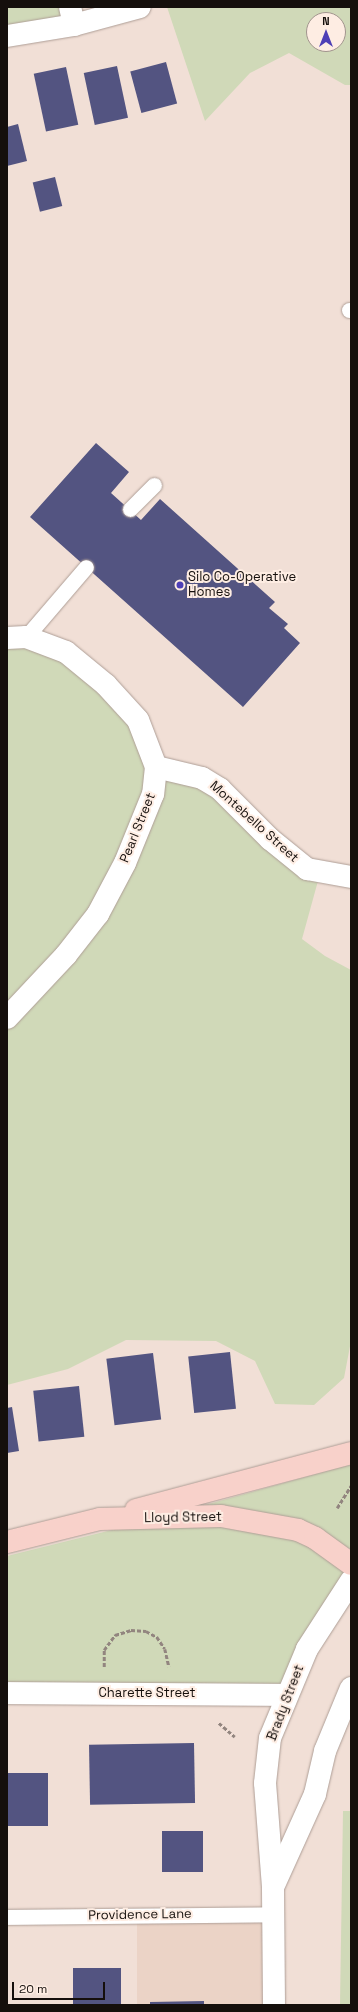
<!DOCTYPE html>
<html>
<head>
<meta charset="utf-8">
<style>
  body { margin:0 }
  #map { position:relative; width:358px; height:2012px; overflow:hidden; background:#f1dfd6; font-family:"Space Grotesk",sans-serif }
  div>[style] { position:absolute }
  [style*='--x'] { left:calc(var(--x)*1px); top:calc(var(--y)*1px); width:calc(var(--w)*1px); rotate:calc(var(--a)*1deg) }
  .built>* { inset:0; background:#ebd3c6; transform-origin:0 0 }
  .green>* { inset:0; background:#d0d9b8 }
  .building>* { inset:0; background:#535481; transform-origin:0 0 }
  .path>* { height:2.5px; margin-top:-1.25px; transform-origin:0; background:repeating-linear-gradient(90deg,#92857f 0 4px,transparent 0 6px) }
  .roads { filter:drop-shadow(0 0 1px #ae9e96) drop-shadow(0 0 1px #ae9e96) }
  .lane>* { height:15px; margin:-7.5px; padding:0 7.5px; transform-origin:7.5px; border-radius:7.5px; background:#fff }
  .street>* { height:22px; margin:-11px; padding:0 11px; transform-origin:11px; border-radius:11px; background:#fff }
  .secondary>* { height:22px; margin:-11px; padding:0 11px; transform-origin:11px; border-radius:11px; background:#fff }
  .primary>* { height:22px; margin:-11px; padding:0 11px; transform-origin:11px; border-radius:11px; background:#f8d1ca }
  .dots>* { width:11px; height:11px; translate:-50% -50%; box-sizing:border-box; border:2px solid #feede3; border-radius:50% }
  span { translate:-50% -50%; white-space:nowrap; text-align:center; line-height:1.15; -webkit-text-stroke:4px #feede3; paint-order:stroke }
  .poi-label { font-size:13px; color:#150f0c }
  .left { translate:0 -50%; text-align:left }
  .street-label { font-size:13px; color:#150f0c }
  .frame { position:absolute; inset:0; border:8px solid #150f0c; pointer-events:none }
  .north { position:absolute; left:306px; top:12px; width:40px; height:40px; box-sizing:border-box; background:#feede3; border:1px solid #a1948d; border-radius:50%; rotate:0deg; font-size:11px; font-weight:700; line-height:16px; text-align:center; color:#150f0c }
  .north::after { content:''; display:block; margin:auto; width:14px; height:18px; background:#4e3fb6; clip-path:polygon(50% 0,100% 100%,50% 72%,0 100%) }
  .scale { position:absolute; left:12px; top:1982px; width:93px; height:18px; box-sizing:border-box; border:2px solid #150f0c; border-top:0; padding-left:5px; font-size:12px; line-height:14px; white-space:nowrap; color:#150f0c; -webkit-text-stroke:3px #feede3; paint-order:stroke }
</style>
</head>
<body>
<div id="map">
  <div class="built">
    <i style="left:271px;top:1916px;width:89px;height:134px;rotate:90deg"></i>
  </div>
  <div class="green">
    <i style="clip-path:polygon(7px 7px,68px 7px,73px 28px,7px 38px)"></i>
    <i style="clip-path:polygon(evenodd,167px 7px,351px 7px,351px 85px,345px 85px,289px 53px,250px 73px,205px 121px,167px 7px,314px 20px,338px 20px,338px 44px,314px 44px,314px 20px)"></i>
    <i style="clip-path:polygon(7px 636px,109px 684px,158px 765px,203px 776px,321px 870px,302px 939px,325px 956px,351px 970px,351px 1341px,344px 1378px,314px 1405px,275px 1404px,255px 1361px,216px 1341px,126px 1340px,68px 1369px,7px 1385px)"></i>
    <i style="clip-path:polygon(351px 1464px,351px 1577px,284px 1697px,7px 1695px,7px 1556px,148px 1521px)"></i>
    <i style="clip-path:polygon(343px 1811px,351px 1811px,351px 2005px,340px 2005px)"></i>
  </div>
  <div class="building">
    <i style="left:166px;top:62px;width:43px;height:37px;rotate:75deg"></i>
    <i style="left:117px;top:66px;width:53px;height:34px;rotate:78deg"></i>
    <i style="left:66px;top:67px;width:59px;height:33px;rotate:78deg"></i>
    <i style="clip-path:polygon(18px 124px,27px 161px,7px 166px,7px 127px)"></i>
    <i style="left:55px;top:177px;width:30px;height:23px;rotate:76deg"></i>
    <i style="clip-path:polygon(96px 443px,129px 472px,111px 493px,141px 520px,160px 499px,275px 602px,269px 608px,288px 624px,284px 628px,300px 643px,243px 707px,30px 517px)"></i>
    <i style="left:230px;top:1352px;width:57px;height:42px;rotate:84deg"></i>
    <i style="left:153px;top:1353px;width:67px;height:47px;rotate:83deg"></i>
    <i style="left:79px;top:1386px;width:51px;height:46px;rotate:84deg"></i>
    <i style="clip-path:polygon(12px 1407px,19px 1451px,7px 1453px,7px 1408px)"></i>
    <i style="left:194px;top:1743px;width:60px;height:105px;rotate:89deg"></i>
    <i style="left:7px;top:1773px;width:41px;height:53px"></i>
    <i style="left:162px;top:1831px;width:41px;height:41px"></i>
    <i style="left:73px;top:1968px;width:48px;height:37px"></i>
    <i style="clip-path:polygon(204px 2001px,204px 2005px,150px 2005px,150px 2002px)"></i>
  </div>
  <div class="path">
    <i style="--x:337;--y:1508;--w:26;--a:-58"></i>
    <i style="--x:104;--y:1667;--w:17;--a:-90"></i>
    <i style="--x:104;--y:1650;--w:19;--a:-54"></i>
    <i style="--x:115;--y:1635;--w:17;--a:-17"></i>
    <i style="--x:131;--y:1630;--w:15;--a:4"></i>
    <i style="--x:146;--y:1631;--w:13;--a:29"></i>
    <i style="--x:157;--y:1637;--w:14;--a:56"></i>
    <i style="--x:165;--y:1649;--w:18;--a:77"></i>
    <i style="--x:219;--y:1723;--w:21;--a:41"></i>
  </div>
  <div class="roads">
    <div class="lane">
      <i style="--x:349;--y:310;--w:2;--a:0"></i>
      <i style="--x:130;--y:509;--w:34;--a:-45"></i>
      <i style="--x:26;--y:637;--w:92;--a:-49.4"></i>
      <i style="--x:7;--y:1917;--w:266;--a:-0.6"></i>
    </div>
    <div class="street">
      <i style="--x:70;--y:7;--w:18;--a:77"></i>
      <i style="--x:7;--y:36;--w:68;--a:-9.3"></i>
      <i style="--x:74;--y:25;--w:68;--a:-15.3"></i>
      <i style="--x:7;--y:638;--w:19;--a:-3"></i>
      <i style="--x:26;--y:637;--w:43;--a:20.6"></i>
      <i style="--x:66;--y:652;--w:52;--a:39.5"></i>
      <i style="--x:106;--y:685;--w:47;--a:47.6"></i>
      <i style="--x:138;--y:720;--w:50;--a:69"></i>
      <i style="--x:156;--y:767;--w:27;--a:96"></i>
      <i style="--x:153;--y:794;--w:74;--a:112.1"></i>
      <i style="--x:125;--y:863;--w:58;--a:117.9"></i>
      <i style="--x:98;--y:914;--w:52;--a:128"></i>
      <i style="--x:66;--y:955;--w:86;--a:133.1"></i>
      <i style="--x:156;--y:767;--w:47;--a:13.4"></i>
      <i style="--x:202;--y:778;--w:21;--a:31"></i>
      <i style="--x:220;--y:789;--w:71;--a:45"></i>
      <i style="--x:270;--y:839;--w:48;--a:39"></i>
      <i style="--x:307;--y:869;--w:45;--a:10.3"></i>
      <i style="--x:7;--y:1693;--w:280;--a:0.4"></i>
    </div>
    <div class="secondary">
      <i style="--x:274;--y:1885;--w:100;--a:-65.7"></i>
      <i style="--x:315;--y:1794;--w:44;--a:-76.9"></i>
      <i style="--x:325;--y:1751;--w:68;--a:-67.6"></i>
      <i style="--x:274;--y:2005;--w:118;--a:-90.5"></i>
      <i style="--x:273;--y:1887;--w:104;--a:-94.4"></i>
      <i style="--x:265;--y:1783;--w:45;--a:-83.7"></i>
      <i style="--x:270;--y:1738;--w:96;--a:-67.4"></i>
      <i style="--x:307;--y:1649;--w:81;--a:-57.1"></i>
    </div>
    <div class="primary">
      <i style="--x:136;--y:1510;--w:222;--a:-14.8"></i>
      <i style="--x:7;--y:1542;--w:96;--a:-13.9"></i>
      <i style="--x:100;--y:1519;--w:121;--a:-1.4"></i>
      <i style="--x:221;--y:1516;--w:78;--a:10.3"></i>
      <i style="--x:298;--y:1530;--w:19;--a:25"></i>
      <i style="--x:315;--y:1538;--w:44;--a:35.8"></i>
    </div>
  </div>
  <div class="dots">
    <i style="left:180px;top:585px;background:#4e3fb6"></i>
  </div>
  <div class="poi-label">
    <span class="left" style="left:188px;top:585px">Silo Co-Operative<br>Homes</span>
  </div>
  <div class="street-label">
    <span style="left:254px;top:822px;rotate:42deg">Montebello Street</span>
    <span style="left:138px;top:828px;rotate:-68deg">Pearl Street</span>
    <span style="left:183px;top:1518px;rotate:-1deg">Lloyd Street</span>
    <span style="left:147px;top:1693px">Charette Street</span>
    <span style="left:286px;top:1703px;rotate:-69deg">Brady Street</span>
    <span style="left:140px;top:1915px;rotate:-1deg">Providence Lane</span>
  </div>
  <div class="frame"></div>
  <div class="north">N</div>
  <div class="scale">20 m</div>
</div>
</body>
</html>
